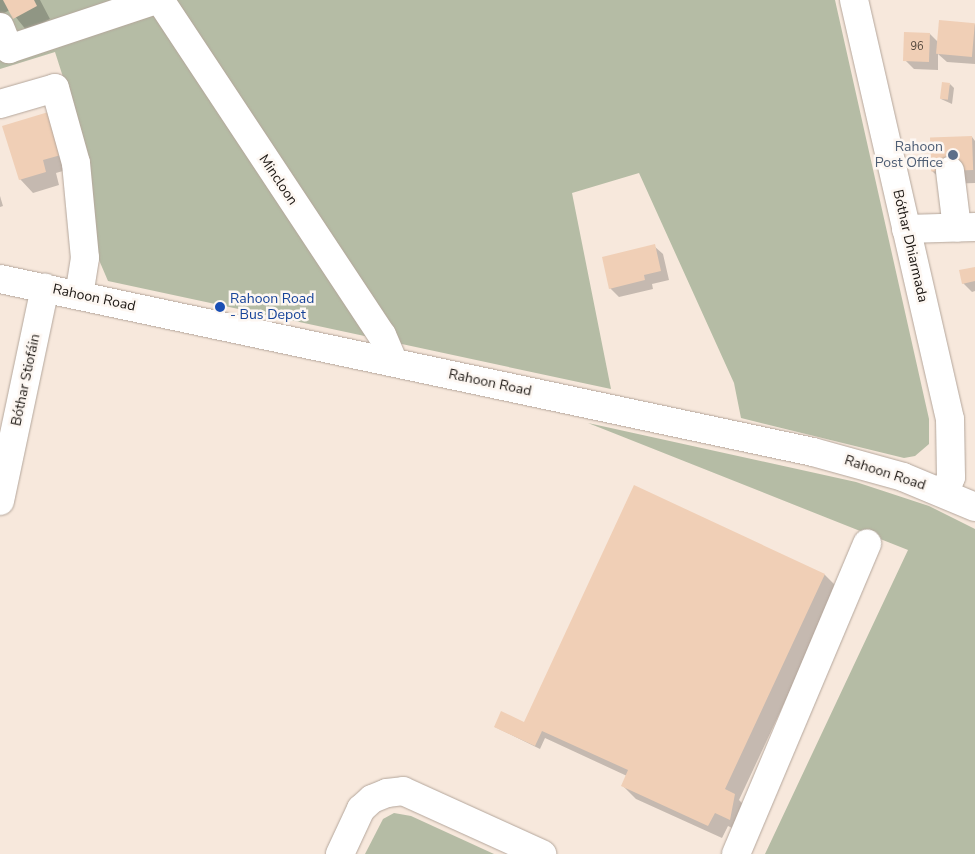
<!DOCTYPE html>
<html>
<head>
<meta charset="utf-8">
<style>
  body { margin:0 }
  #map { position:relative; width:975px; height:854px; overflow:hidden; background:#f7e8dc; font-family:"Nunito Sans",sans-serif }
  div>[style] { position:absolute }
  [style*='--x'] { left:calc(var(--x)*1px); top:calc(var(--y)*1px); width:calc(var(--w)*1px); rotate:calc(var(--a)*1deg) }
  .green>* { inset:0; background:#b5bca5 }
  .shadow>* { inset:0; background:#0003 }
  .building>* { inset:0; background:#f0cfb6; transform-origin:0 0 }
  .roads { filter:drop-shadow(0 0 1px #b4a69b) drop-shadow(0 0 1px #b4a69b) }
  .minor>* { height:28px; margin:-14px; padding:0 14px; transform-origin:14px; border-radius:14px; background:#fff }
  .dots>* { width:14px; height:14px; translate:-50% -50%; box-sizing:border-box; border:2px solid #fdf7f2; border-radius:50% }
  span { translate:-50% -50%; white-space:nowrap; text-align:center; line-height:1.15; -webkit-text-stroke:5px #fdf7f2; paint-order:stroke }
  .number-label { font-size:11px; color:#52463c }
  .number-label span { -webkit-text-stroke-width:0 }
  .service-label { font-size:14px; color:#4e5e75 }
  .right { translate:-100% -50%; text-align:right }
  .street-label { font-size:14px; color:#1d1814 }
  .transit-label { font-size:14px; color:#164399 }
  .left { translate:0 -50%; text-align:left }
</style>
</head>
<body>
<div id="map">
  <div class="green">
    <i style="clip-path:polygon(0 0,835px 0,929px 419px,929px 444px,915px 456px,904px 458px,741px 418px,734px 383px,639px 173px,572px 193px,611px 389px,108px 281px,99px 260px,86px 149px,55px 52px,0 69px)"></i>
    <i style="clip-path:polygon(588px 423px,856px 482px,929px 506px,975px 529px,975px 854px,765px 854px,908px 550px)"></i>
    <i style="clip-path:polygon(394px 813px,411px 816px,494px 854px,365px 854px,383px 819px)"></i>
  </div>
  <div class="shadow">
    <i style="clip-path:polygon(0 0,40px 0,50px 19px,27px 31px,10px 10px,0 15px)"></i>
    <i style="clip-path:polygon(975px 24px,975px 64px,947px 62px,938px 54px,938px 70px,914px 69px,905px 60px,930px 34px,938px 42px)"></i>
    <i style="clip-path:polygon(950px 84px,954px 88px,952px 104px,941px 99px)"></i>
    <i style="clip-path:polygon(55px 112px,80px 166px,56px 173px,59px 185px,33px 193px,20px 179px)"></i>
    <i style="clip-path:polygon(972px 137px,975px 141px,975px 183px,946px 184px,932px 171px)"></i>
    <i style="clip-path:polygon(0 196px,3px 206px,0 207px)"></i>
    <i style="clip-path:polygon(654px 246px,663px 254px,669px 280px,652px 284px,653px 289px,619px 297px,610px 288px)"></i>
    <i style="clip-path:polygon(975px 268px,975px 291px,972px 292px,963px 283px)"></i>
    <i style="clip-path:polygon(635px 487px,825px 575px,838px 588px,739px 800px,748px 809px,743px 833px,728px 826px,722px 838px,636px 799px,622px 785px,627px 776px,545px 738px,540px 749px,495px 727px,525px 724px)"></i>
  </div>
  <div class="building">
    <i style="clip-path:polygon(3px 0,34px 0,37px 6px,13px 19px)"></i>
    <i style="left:939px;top:20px;width:36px;height:34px;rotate:5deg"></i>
    <i style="left:904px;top:32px;width:26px;height:29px;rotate:2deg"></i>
    <i style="left:942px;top:82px;width:8px;height:17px;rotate:7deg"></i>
    <i style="clip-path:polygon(55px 110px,68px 153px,43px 160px,46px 172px,19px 180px,2px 126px)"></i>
    <i style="left:972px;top:136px;width:34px;height:42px;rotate:88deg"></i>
    <i style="clip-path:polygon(655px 244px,661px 271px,644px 275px,645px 280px,609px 289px,602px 257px)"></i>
    <i style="clip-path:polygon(975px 267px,975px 281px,962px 284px,959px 270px)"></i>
    <i style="clip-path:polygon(634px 485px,825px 574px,725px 789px,735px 794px,730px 820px,715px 813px,708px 826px,621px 786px,628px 770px,542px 731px,535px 746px,494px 727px,501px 711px,524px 722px)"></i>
  </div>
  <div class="roads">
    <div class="minor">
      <i style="--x:160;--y:0;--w:402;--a:56.5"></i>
      <i style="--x:382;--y:335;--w:28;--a:67"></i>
      <i style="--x:854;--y:0;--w:430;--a:77.1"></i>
      <i style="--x:950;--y:419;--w:58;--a:89"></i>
      <i style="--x:951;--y:477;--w:17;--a:111"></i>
      <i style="--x:0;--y:27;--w:24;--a:68"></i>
      <i style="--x:9;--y:49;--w:155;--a:-18.4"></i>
      <i style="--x:0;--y:104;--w:57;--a:-16.2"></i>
      <i style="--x:55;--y:88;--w:78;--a:74.4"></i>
      <i style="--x:76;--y:163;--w:95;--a:84.6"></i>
      <i style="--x:85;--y:258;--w:37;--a:99"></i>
      <i style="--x:950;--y:171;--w:57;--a:83"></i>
      <i style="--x:906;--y:229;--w:69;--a:-1.7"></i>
      <i style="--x:0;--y:279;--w:831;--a:12.01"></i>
      <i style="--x:813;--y:452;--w:93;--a:15.5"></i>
      <i style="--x:903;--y:477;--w:78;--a:22.6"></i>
      <i style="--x:0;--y:501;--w:218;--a:-78.1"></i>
      <i style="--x:340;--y:854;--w:50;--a:-65"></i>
      <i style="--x:361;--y:809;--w:15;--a:-42"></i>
      <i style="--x:372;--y:799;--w:16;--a:-22"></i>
      <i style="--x:387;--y:793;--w:16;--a:-7"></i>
      <i style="--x:403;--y:791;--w:153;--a:24.4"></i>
      <i style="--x:736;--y:854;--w:337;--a:-67.1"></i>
    </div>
  </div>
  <div class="dots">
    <i style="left:953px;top:155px;background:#5c6f8a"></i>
    <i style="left:220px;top:307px;background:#1a4fb4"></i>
  </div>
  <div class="number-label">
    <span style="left:917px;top:47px">96</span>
  </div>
  <div class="service-label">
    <span class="right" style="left:943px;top:155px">Rahoon<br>Post Office</span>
  </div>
  <div class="street-label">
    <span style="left:278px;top:180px;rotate:56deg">Mincloon</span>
    <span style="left:910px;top:246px;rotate:77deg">Bóthar Dhiarmada</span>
    <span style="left:94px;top:298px;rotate:12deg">Rahoon Road</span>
    <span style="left:26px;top:380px;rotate:-78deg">Bóthar Stiofáin</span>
    <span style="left:490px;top:383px;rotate:12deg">Rahoon Road</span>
    <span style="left:885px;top:473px;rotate:18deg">Rahoon Road</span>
  </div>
  <div class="transit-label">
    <span class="left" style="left:230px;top:307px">Rahoon Road<br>- Bus Depot</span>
  </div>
</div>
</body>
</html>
